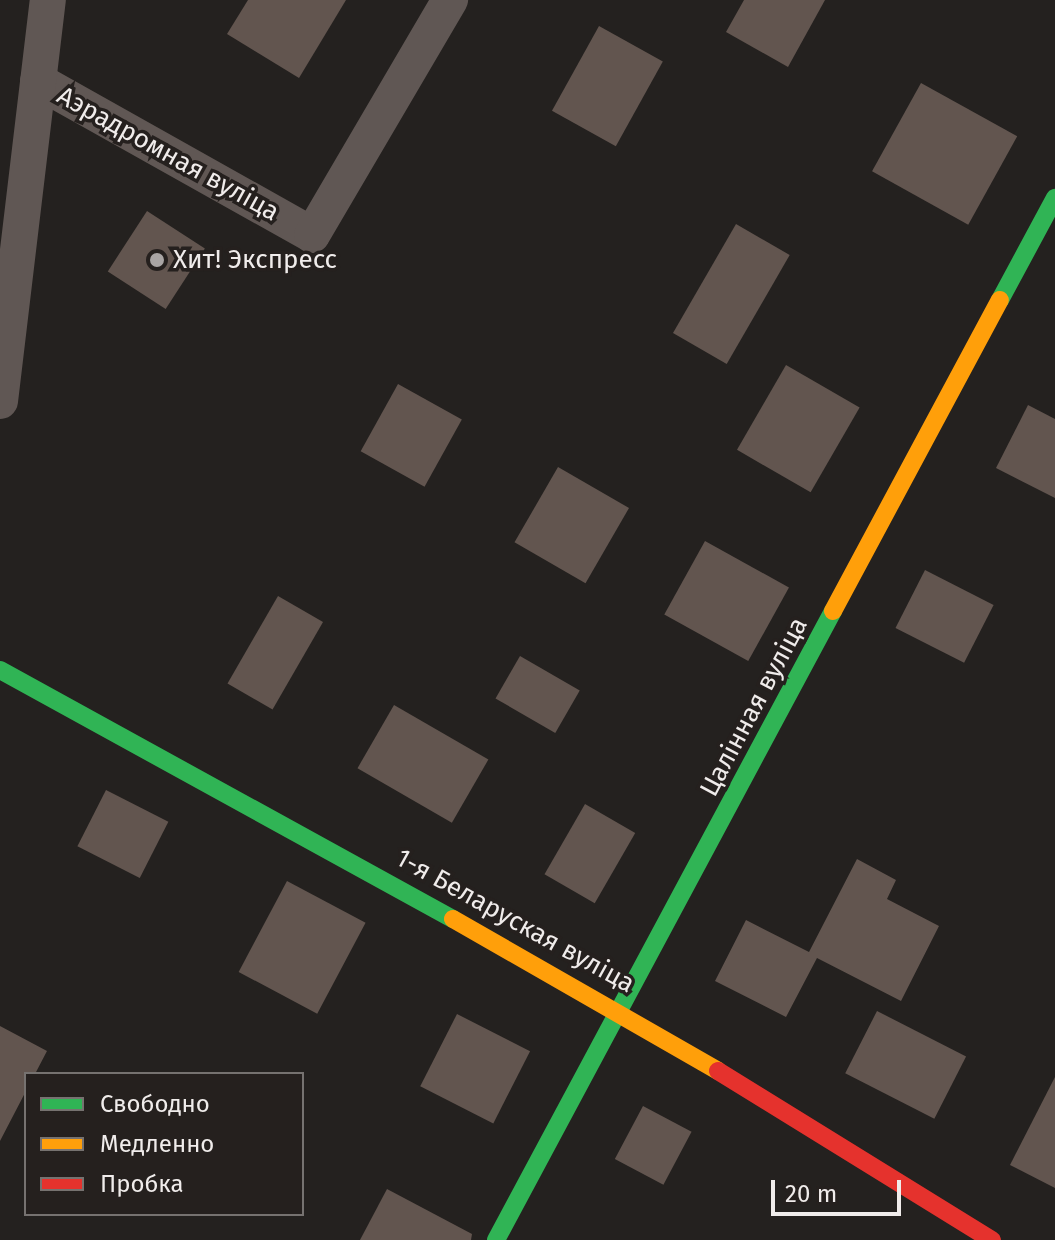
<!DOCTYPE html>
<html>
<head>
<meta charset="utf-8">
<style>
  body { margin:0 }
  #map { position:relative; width:1055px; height:1240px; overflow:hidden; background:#24211f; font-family:"Fira Sans",sans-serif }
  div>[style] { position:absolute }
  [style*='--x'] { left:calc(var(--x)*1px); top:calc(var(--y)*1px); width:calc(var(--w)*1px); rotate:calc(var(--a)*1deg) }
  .building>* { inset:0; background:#62554f; transform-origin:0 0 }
  .street>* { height:36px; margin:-18px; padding:0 18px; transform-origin:18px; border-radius:18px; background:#605754 }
  .fast>* { height:18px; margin:-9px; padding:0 9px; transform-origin:9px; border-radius:9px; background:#30b455 }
  .slow>* { height:18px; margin:-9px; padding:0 9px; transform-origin:9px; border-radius:9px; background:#ff9f0a }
  .jam>* { height:18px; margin:-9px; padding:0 9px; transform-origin:9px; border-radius:9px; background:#e5322d }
  .dots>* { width:22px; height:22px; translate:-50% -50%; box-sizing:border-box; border:4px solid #25201e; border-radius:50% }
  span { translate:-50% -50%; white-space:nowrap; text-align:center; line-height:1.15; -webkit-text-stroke:7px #25201e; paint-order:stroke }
  .street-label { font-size:26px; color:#f0eceb }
  .poi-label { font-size:26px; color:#f0eceb }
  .left { translate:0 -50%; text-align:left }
  .legend { position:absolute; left:24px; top:1072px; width:280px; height:144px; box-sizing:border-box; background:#25201e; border:2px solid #767270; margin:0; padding:10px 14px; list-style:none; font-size:24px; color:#f0eceb }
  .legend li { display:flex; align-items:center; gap:16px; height:40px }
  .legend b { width:40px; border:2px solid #767270 }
  .scale { position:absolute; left:771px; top:1180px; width:130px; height:36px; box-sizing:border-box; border:4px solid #f0eceb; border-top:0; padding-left:10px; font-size:24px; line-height:28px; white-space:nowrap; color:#f0eceb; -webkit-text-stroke:6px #25201e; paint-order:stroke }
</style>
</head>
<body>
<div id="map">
  <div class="building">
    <i style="clip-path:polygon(248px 0,346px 0,299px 78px,227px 34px)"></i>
    <i style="clip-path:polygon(744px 0,825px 0,788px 67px,726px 32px)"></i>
    <i style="left:599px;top:26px;width:73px;height:97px;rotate:29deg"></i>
    <i style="left:921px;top:83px;width:110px;height:101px;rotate:29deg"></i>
    <i style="left:147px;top:211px;width:69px;height:72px;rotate:33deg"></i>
    <i style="left:736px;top:224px;width:62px;height:126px;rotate:30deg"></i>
    <i style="left:786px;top:365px;width:85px;height:98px;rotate:30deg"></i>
    <i style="left:398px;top:384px;width:73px;height:77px;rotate:29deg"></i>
    <i style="clip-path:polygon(1028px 405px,1055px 419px,1055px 498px,996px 468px)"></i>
    <i style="left:558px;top:467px;width:82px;height:87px;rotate:30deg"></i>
    <i style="left:705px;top:541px;width:96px;height:84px;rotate:29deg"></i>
    <i style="left:925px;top:570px;width:77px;height:65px;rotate:27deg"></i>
    <i style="left:278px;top:596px;width:52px;height:101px;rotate:30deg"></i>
    <i style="left:520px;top:656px;width:69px;height:49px;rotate:30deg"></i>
    <i style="left:394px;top:705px;width:109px;height:73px;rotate:30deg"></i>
    <i style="left:106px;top:790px;width:70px;height:63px;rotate:27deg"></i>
    <i style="left:585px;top:804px;width:58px;height:81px;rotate:30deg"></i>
    <i style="clip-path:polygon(857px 859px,896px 880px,887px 899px,939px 926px,901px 1001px,817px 958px,786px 1017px,715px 981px,746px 920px,809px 952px)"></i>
    <i style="left:287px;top:881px;width:89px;height:103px;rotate:28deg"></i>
    <i style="left:877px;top:1011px;width:100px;height:70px;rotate:27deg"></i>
    <i style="left:457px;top:1014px;width:82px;height:81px;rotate:27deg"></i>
    <i style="clip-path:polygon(0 1026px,47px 1051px,35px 1074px,26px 1074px,26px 1091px,0 1141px)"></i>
    <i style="clip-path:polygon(1055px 1077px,1055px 1188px,1010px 1165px)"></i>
    <i style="left:643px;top:1106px;width:55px;height:60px;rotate:28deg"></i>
    <i style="clip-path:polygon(387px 1189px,472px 1234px,471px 1240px,360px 1240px)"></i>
  </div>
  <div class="street">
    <i style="--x:38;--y:81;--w:314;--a:29.3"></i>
    <i style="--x:312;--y:235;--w:273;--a:-59.6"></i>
    <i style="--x:0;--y:401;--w:404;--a:-83.2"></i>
  </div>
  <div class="fast">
    <i style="--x:1000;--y:300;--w:116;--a:-61.7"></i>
    <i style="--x:0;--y:670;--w:517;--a:28.8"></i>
    <i style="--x:496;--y:1240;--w:714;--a:-61.82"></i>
  </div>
  <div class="slow">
    <i style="--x:833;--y:611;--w:353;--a:-61.8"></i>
    <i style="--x:453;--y:919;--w:305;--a:29.8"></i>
  </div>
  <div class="jam">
    <i style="--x:718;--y:1071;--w:322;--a:31.7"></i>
  </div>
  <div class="dots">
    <i style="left:157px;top:260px;background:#a9a5a4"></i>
  </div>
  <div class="street-label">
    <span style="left:168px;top:154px;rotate:29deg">Аэрадромная вуліца</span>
    <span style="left:754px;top:707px;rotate:-62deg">Цалінная вуліца</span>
    <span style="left:515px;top:921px;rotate:29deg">1-я Беларуская вуліца</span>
  </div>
  <div class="poi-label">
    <span class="left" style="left:173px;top:260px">Хит! Экспресс</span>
  </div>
  <ul class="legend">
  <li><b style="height:10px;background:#30b455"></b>Свободно</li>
  <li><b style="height:10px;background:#ff9f0a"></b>Медленно</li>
  <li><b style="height:10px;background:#e5322d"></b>Пробка</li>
  </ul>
  <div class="scale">20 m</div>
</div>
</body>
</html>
